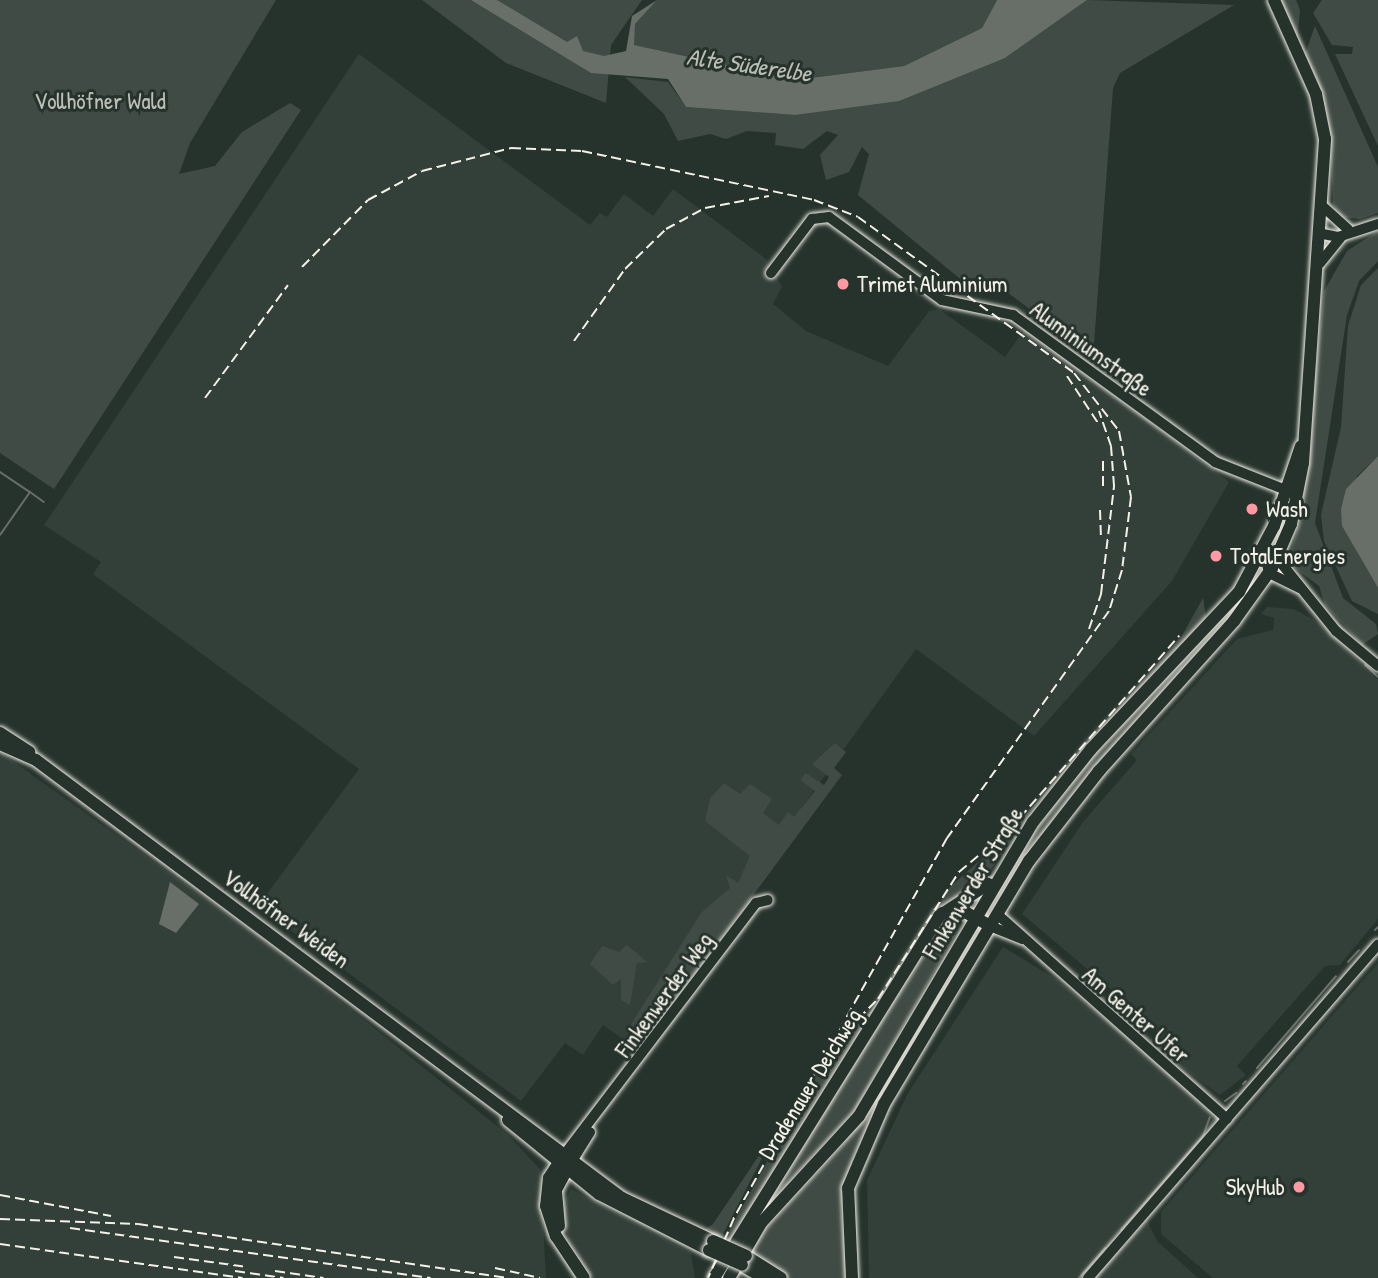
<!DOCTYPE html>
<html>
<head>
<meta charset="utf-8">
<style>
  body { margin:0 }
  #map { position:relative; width:1378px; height:1278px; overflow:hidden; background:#26332d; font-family:"Patrick Hand",sans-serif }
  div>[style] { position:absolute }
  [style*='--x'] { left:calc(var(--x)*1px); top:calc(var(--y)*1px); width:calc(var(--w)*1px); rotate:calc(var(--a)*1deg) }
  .built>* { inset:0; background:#333f39 }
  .green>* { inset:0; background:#414b45 }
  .water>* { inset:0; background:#676f68 }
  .stream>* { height:2px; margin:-1px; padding:0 1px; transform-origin:1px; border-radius:1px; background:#676f68 }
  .roads { filter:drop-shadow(0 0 2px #f4f1e8) drop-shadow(0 0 2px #f4f1e8) }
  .minor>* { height:10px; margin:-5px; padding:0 5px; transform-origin:5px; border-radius:5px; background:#26332d }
  .major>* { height:12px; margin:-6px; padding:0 6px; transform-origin:6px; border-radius:6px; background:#26332d }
  .rail>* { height:2px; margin-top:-1px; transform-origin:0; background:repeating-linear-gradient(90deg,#f4f1e8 0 10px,transparent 0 15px) }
  .bridges { filter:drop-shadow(0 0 2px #f4f1e8) drop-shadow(0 0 2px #f4f1e8) }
  .major-bridge>* { height:12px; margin:-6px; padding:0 6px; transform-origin:6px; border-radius:6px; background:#26332d }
  .dots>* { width:19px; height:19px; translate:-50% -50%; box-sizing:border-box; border:4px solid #26332d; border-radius:50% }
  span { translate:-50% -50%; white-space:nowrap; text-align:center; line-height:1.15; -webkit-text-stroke:6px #26332d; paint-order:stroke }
  .park-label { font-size:23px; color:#bebfb7 }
  .poi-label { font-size:23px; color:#f4f1e8 }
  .left { translate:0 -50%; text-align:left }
  .right { translate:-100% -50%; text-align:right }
  .street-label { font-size:23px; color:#f4f1e8 }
  .water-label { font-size:24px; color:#bcbdb5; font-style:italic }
</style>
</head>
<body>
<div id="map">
  <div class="built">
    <i style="clip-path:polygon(359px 54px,590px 225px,600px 213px,607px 217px,624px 194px,653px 216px,673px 189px,766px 259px,782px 287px,773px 304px,806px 331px,888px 366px,929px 311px,939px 309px,1005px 357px,1025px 329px,1229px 482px,1172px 581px,1034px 736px,916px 649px,631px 1045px,603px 1025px,583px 1055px,565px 1043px,521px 1101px,258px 906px,359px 769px,93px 574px,101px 562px,44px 525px)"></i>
    <i style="clip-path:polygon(1267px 607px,1294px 609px,1321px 624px,1378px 680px,1378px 919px,1340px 965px,1325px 966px,1237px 1066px,1246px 1075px,1220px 1095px,1165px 1055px,1156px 1042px,1156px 1027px,1022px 914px,1083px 822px,1137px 760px,1131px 754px,1237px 639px,1273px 630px,1274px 618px,1261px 614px)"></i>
    <i style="clip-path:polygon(0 752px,261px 938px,507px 1134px,540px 1169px,546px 1278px,0 1278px)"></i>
    <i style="clip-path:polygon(1003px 947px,1056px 979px,1227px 1119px,1144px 1214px,1157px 1241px,1198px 1278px,869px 1278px,867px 1180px,908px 1093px)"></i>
    <i style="clip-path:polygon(1378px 963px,1378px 1278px,1213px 1278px,1161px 1234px,1161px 1212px)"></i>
    <i style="clip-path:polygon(571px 1189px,691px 1253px,695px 1278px,593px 1278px,568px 1239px,562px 1206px)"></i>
  </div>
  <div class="green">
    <i style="clip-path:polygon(0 0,276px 0,190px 143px,179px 174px,215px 166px,242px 132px,290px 103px,301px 110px,54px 489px,0 453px)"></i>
    <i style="clip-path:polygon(422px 0,642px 0,611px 45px,606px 103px,506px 63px)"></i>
    <i style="clip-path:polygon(657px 0,997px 0,982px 28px,904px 66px,795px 80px,633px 45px,635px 24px)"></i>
    <i style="clip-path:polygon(1087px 0,1234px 5px,1120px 73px,1113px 88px,1093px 357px,1003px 289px,964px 282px,858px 195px,869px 154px,862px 147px,849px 172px,826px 180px,820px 155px,838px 135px,827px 131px,803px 149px,775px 145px,776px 133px,747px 131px,726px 139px,710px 134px,678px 141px,664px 114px,625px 77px,668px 82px,686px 107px,795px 115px,872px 103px,1005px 58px)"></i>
    <i style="clip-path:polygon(1278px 0,1296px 0,1300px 10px,1297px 43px)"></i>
    <i style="clip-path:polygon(1322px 0,1378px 0,1378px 146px,1335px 54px,1352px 54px,1353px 47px,1332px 45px,1313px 13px)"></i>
    <i style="clip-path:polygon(1315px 26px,1378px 167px,1378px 213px,1360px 219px,1341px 217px,1333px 205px,1330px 137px,1304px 57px)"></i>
    <i style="clip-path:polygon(1378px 231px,1378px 261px,1359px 281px,1347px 315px,1315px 523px,1343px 598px,1376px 624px,1378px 634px,1362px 645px,1325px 605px,1319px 586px,1287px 562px,1301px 520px,1324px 291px,1347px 251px)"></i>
    <i style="clip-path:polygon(1378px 268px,1378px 456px,1357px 476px,1342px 526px,1378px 588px,1378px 614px,1352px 601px,1324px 541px,1321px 515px,1341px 427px,1348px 326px,1361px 285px)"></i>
    <i style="clip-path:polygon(1262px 571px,1248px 598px,1067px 802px,1002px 897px,996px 893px,1062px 791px)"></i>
    <i style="clip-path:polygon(1203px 598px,1206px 618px,1027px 815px,981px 884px,939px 906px,910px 951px,949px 888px,1010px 833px,1183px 634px)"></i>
    <i style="clip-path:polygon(835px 743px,846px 752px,834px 768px,842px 775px,647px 1039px,630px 1026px,701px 913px,730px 888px,726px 875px,738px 883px,750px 856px,705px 821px,710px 798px,724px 783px,740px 794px,750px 784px,772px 799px,763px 813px,779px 825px,788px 812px,794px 817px,815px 791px,800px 780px,806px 773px,824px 785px,829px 777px,812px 764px)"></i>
    <i style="clip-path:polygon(948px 921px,956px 925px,955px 935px,856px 1108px,759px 1214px,908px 973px)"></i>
    <i style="clip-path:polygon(978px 925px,982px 928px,854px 1154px,841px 1208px,847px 1278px,788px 1278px,747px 1250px,843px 1145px)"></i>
    <i style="clip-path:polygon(627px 945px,647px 962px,637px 963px,630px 1005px,621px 1000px,621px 979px,613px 985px,590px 964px,602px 946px,619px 952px)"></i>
    <i style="clip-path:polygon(885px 996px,781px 1166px,729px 1242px,724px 1240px,821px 1064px)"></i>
    <i style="clip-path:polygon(778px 1127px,721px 1238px,704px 1230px,713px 1224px)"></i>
  </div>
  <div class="water">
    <i style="clip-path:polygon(471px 0,497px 0,567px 42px,577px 36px,583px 51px,604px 56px,626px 51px,632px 16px,657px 0,635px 24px,634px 45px,795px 80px,904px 66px,982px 28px,997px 0,1087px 0,1005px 58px,899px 101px,795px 115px,686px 107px,668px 79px,591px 73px)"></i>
    <i style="clip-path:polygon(1378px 456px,1378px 588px,1342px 526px,1341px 509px,1346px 489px)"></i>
    <i style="clip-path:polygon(170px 882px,199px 904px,176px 933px,159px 924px)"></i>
  </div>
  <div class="stream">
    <i style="--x:0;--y:472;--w:36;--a:34"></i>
    <i style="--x:30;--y:492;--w:52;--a:124.9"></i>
    <i style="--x:30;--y:492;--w:17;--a:36"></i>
    <i style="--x:1365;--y:665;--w:18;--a:43"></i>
    <i style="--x:1375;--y:930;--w:4;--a:-45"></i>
    <i style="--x:1348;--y:962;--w:16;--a:-47"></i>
    <i style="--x:1257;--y:1068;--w:121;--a:-49.3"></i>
    <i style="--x:1243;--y:1084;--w:4;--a:-45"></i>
    <i style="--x:1225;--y:1101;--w:14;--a:-36"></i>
    <i style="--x:1121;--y:1230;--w:125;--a:-48.9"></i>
    <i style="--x:1203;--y:1136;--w:20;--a:-70"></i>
    <i style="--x:1079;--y:1278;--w:40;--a:-49"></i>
  </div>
  <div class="roads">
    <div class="minor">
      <i style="--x:1320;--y:204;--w:38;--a:42"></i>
      <i style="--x:1318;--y:233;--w:20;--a:11"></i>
      <i style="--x:1338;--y:237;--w:42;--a:-18"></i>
      <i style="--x:1320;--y:263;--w:33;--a:-51"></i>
      <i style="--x:771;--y:273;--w:68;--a:-52.8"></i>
      <i style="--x:812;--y:219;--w:17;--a:-7"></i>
      <i style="--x:829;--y:217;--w:140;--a:36.3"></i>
      <i style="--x:942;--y:300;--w:73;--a:11.9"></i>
      <i style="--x:1013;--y:315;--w:250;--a:36"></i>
      <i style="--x:1215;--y:462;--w:82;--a:21.5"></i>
      <i style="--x:1264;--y:550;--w:24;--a:78"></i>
      <i style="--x:1269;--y:573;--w:34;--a:26"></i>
      <i style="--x:1277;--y:558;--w:94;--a:51.1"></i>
      <i style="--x:1336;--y:631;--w:55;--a:39.8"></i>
      <i style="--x:997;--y:914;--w:308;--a:41.7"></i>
      <i style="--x:990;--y:926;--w:35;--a:22"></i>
      <i style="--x:564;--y:1155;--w:317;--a:-52.7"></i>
      <i style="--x:756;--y:903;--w:12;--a:-14"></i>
      <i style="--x:572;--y:1161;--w:34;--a:-58"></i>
      <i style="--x:1088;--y:1278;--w:442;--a:-49"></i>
    </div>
    <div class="major">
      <i style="--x:0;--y:733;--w:35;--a:33"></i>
      <i style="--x:0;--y:744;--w:39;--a:24"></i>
      <i style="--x:36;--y:760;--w:732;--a:36.78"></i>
      <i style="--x:622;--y:1198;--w:101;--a:25.3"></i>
      <i style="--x:942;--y:913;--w:23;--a:-2"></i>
      <i style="--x:965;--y:912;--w:29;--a:29"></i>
      <i style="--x:508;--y:1120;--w:117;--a:39.1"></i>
      <i style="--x:599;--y:1194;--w:123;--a:27"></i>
      <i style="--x:562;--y:1158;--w:24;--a:123"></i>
      <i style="--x:549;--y:1178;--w:28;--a:96"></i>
      <i style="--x:546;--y:1206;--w:32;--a:72"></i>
      <i style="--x:556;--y:1236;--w:50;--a:56.3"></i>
      <i style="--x:559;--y:1226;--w:36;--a:-95"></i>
      <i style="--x:556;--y:1190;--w:30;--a:-62"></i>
      <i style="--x:746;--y:1256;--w:41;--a:32.2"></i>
      <i style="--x:742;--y:1265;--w:26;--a:31"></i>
      <i style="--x:714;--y:1278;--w:426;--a:-58.1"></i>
      <i style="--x:939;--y:916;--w:59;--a:-33.1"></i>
      <i style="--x:729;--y:1278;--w:64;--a:-59.8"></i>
      <i style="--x:761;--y:1223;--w:145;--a:-47.5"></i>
      <i style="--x:859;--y:1116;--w:342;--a:-59.4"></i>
      <i style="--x:1033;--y:822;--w:93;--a:-51.5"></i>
      <i style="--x:1091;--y:749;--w:216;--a:-46.7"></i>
      <i style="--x:1239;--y:592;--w:75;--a:-62.1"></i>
      <i style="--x:1274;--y:526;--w:84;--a:-71.4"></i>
      <i style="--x:852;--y:1278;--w:90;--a:-92.5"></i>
      <i style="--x:848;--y:1188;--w:91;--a:-66.8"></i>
      <i style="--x:884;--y:1104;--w:283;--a:-59.2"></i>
      <i style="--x:1029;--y:861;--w:114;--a:-52.1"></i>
      <i style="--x:1099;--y:771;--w:202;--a:-48"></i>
      <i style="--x:1234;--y:621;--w:65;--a:-54.4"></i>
      <i style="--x:1272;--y:568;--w:48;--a:-66.6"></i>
      <i style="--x:1291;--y:524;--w:62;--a:-78.9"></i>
      <i style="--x:1303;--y:463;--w:325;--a:-86.1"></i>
      <i style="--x:1325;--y:139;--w:46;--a:-101.3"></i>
      <i style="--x:1316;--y:94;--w:103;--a:-114.1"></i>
    </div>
  </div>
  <div class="rail">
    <i style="--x:302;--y:267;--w:94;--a:-45.4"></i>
    <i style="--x:368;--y:200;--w:61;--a:-28.2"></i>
    <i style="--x:422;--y:171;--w:92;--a:-14.5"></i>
    <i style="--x:511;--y:148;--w:71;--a:2.4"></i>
    <i style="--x:582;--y:151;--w:237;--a:11.9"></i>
    <i style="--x:814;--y:200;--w:47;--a:21.1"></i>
    <i style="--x:858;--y:217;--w:266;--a:35.8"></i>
    <i style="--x:1074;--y:373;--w:73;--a:52.2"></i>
    <i style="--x:1119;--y:431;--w:67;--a:79.7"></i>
    <i style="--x:1131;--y:497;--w:74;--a:97"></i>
    <i style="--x:1122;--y:570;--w:43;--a:107.6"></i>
    <i style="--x:1109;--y:611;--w:279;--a:125.5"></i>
    <i style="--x:947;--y:838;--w:436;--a:119.3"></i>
    <i style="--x:734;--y:1218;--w:65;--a:113.4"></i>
    <i style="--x:574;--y:341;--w:88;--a:-54.7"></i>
    <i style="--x:625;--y:269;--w:57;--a:-44.3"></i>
    <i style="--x:666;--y:229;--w:44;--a:-28.3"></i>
    <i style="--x:705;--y:208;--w:65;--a:-10.6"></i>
    <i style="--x:1067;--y:376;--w:56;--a:56.6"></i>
    <i style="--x:205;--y:398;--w:140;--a:-53.7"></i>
    <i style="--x:1103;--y:486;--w:30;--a:-90"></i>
    <i style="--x:1100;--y:510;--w:28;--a:88"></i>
    <i style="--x:1089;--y:629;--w:37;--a:-71"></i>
    <i style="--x:1101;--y:594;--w:109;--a:-83.1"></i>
    <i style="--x:1114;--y:486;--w:40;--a:-94.3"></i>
    <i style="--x:1111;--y:446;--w:37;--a:-109"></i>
    <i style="--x:837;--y:1040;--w:58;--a:-45"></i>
    <i style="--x:878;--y:999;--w:151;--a:-57.5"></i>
    <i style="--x:959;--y:872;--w:67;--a:-40.1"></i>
    <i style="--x:1010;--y:829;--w:257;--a:-48.8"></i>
    <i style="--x:0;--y:1195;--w:113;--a:10.7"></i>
    <i style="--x:0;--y:1219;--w:138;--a:2.1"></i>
    <i style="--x:138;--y:1224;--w:372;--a:8.3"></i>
    <i style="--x:70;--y:1228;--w:364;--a:7.9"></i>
    <i style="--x:0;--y:1244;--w:245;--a:8"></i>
    <i style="--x:174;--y:1257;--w:74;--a:7.8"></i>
    <i style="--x:495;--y:1268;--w:46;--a:12.5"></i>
    <i style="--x:235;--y:1271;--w:49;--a:8.3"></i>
    <i style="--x:275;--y:1271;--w:49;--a:8.3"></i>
  </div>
  <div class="bridges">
    <div class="major-bridge">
      <i style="--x:713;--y:1241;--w:36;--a:24"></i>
      <i style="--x:709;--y:1250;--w:36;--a:24"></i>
    </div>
  </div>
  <div class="dots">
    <i style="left:843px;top:284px;background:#ff9aa2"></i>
    <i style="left:1252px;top:509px;background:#ff9aa2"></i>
    <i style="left:1216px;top:556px;background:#ff9aa2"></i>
    <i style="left:1299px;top:1187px;background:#ff9aa2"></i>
  </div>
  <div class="park-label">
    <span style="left:100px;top:101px">Vollhöfner Wald</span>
  </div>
  <div class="poi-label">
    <span class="left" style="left:857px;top:284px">Trimet Aluminium</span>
    <span class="left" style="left:1266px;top:509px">Wash</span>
    <span class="left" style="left:1230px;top:556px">TotalEnergies</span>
    <span class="right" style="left:1285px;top:1187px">SkyHub</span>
  </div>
  <div class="street-label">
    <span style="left:1091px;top:349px;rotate:36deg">Aluminiumstraße</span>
    <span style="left:973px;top:883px;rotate:-59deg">Finkenwerder Straße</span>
    <span style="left:286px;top:919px;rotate:36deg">Vollhöfner Weiden</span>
    <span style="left:664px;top:995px;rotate:-54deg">Finkenwerder Weg</span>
    <span style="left:1136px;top:1015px;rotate:41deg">Am Genter Ufer</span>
    <span style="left:810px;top:1084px;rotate:-58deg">Dradenauer Deichweg</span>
  </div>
  <div class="water-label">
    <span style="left:749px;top:65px;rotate:8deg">Alte Süderelbe</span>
  </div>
</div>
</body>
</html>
